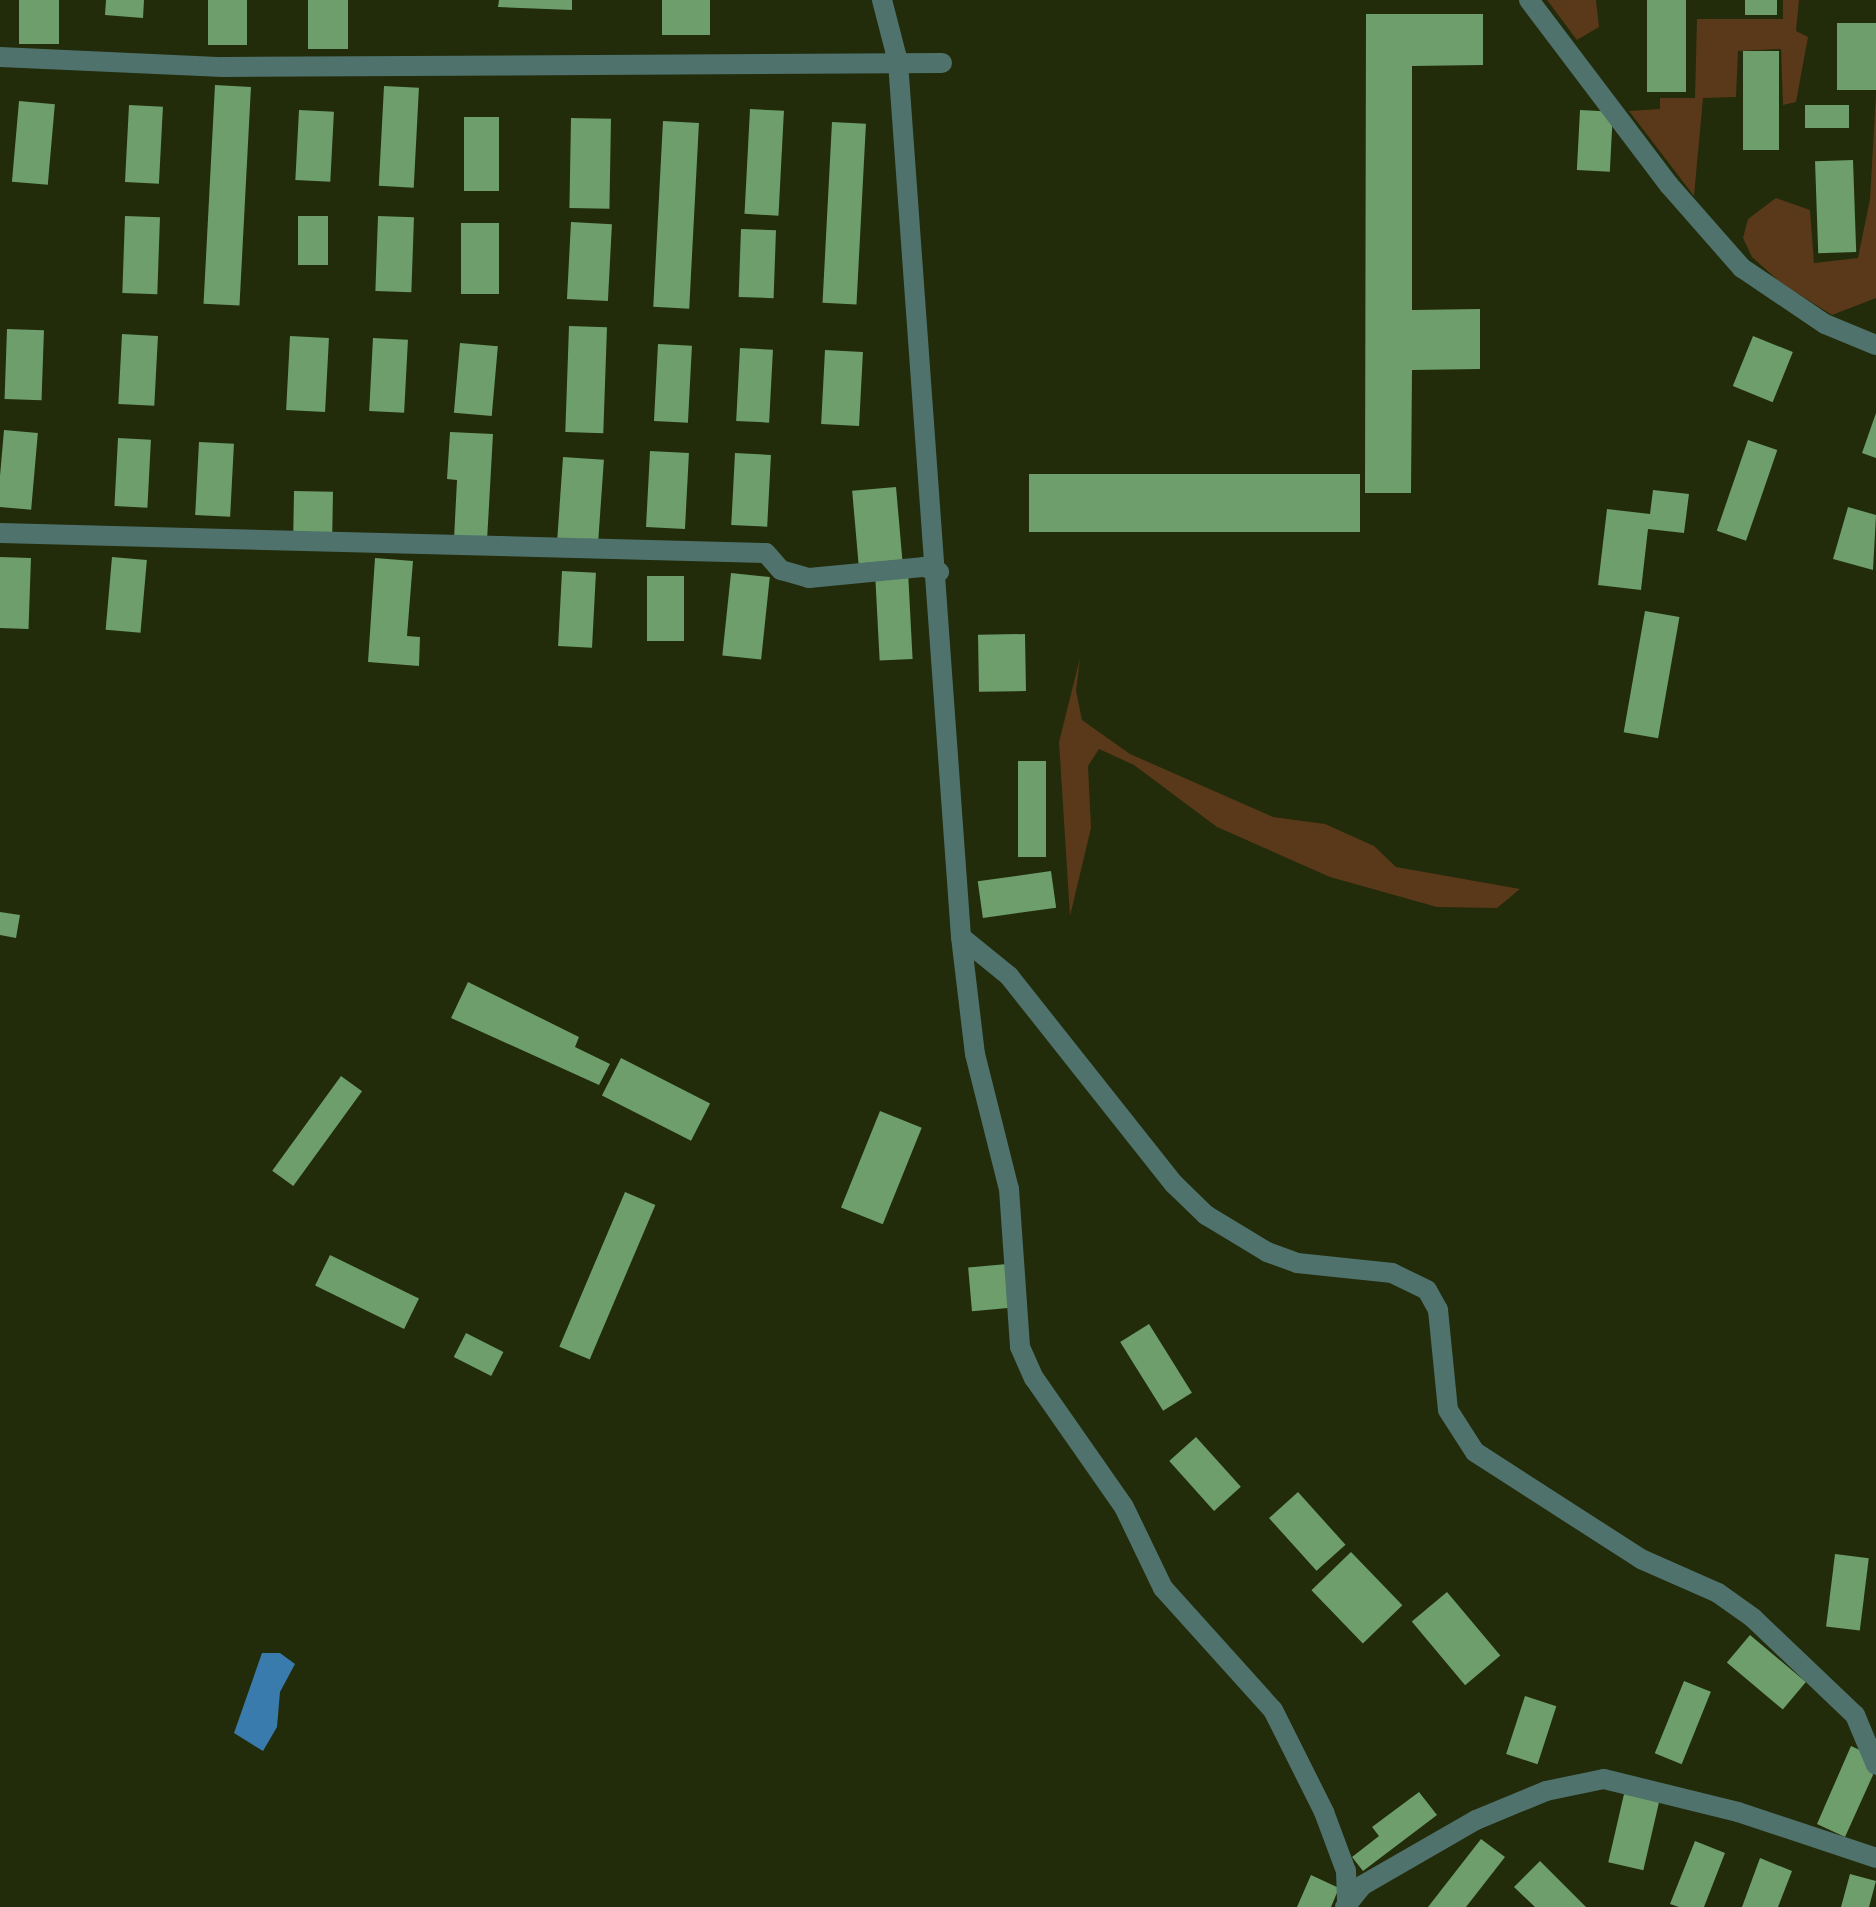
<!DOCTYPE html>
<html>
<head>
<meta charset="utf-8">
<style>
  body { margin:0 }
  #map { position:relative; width:1876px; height:1907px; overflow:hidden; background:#222b0a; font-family:"Libre Baskerville",serif }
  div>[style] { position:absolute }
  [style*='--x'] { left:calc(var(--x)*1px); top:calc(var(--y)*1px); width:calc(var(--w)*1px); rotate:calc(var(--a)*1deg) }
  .green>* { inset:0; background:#593919 }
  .water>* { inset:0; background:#397bac }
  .building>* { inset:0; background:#6d9e6b; transform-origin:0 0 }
  .minor>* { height:20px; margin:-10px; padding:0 10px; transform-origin:10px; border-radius:10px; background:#4f726c }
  span { translate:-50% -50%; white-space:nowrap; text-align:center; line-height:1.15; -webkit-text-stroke:8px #182201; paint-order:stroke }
</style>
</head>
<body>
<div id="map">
  <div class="green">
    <i style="clip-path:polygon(1547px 0,1596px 0,1599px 27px,1577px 40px)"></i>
    <i style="clip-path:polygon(1783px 0,1799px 0,1796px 31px,1808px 37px,1796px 102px,1783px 105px,1781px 49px,1738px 51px,1736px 97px,1703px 98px,1694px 196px,1629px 111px,1660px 109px,1660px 98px,1695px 98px,1697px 19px,1783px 19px)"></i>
    <i style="clip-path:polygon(1876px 93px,1876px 298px,1832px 315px,1781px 283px,1752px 257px,1743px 238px,1748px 219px,1776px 198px,1810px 210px,1814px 263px,1858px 258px,1870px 199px)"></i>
    <i style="clip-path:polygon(1080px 658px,1076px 691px,1082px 720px,1130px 754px,1273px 817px,1325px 824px,1374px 846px,1396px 867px,1520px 889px,1497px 908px,1437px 907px,1330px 877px,1217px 827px,1134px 765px,1099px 749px,1088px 766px,1091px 828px,1070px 916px,1059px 742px)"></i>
  </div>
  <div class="water">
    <i style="clip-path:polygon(262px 1653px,280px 1653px,295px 1664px,280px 1692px,277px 1727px,263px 1751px,234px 1733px)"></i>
  </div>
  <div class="building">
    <i style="left:19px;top:0;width:40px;height:44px"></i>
    <i style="clip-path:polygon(106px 0,144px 0,143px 18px,105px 15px)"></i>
    <i style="left:208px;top:0;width:39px;height:45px"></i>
    <i style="left:308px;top:0;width:40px;height:49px"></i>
    <i style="clip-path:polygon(499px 0,572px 0,572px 10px,498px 7px)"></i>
    <i style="left:662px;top:0;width:48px;height:35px"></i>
    <i style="left:1647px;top:0;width:39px;height:92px"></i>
    <i style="left:1745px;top:0;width:32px;height:15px"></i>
    <i style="clip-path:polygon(1366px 14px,1483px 14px,1483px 65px,1412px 66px,1412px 310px,1480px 309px,1480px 369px,1412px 370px,1411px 493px,1365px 493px)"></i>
    <i style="left:1876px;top:23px;width:67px;height:39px;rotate:90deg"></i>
    <i style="left:1743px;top:51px;width:36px;height:99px"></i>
    <i style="left:215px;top:85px;width:36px;height:219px;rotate:3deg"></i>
    <i style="left:384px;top:86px;width:35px;height:100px;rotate:3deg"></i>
    <i style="left:19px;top:101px;width:36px;height:81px;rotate:5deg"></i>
    <i style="left:129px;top:105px;width:34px;height:77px;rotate:3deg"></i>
    <i style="left:1849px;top:105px;width:23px;height:44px;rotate:90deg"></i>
    <i style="left:750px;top:109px;width:34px;height:105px;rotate:3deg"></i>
    <i style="left:299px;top:110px;width:35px;height:70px;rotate:3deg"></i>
    <i style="left:1580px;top:110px;width:33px;height:60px;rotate:3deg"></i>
    <i style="left:464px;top:117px;width:35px;height:74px"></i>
    <i style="left:571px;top:118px;width:40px;height:90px;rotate:1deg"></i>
    <i style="left:663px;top:121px;width:36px;height:186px;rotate:3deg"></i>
    <i style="left:832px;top:122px;width:34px;height:181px;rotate:3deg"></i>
    <i style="left:1853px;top:160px;width:92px;height:38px;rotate:88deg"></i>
    <i style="left:125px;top:216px;width:35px;height:77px;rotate:2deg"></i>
    <i style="left:298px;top:216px;width:30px;height:49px"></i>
    <i style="left:378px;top:216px;width:36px;height:75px;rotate:2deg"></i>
    <i style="left:571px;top:222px;width:41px;height:77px;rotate:3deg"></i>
    <i style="left:461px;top:223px;width:38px;height:71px"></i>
    <i style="left:741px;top:229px;width:35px;height:68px;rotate:2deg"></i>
    <i style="left:569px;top:326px;width:38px;height:106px;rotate:2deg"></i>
    <i style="left:7px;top:329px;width:37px;height:70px;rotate:2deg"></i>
    <i style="left:122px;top:334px;width:36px;height:70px;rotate:3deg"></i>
    <i style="left:290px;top:336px;width:39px;height:74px;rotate:3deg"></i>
    <i style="left:1753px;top:336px;width:43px;height:54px;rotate:22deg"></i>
    <i style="left:373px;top:338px;width:35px;height:73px;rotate:3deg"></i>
    <i style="left:460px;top:343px;width:38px;height:70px;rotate:5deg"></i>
    <i style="left:658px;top:344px;width:34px;height:77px;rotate:3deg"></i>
    <i style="left:740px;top:348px;width:33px;height:73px;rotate:3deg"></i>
    <i style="left:825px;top:350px;width:38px;height:74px;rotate:3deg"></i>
    <i style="clip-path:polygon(1876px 413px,1876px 458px,1862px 453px)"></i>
    <i style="left:4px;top:430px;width:34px;height:77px;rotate:5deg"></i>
    <i style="clip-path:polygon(450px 432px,493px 434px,487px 541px,454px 539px,457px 480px,447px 479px)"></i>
    <i style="left:118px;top:438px;width:33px;height:68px;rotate:3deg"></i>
    <i style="left:1748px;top:440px;width:31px;height:96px;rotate:19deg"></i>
    <i style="left:199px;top:442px;width:35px;height:73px;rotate:3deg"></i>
    <i style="left:650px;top:451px;width:39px;height:76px;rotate:3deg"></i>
    <i style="left:735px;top:453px;width:36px;height:72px;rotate:3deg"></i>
    <i style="left:563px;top:457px;width:41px;height:86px;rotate:4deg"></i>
    <i style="left:1029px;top:474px;width:331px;height:58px"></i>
    <i style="left:896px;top:487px;width:73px;height:44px;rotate:85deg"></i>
    <i style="clip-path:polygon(1653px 490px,1689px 494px,1684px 533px,1648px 529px,1641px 590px,1598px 585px,1607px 509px,1650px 514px)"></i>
    <i style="left:294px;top:491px;width:39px;height:44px;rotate:1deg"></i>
    <i style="clip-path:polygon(1848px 507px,1876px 515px,1873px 570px,1833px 559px)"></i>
    <i style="left:0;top:557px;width:31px;height:71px;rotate:2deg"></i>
    <i style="left:112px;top:557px;width:35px;height:73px;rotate:5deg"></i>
    <i style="clip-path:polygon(375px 558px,413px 561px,407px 636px,420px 637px,419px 666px,368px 662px)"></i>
    <i style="left:562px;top:571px;width:34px;height:75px;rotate:3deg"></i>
    <i style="left:908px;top:571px;width:88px;height:33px;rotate:87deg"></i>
    <i style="left:731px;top:573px;width:39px;height:83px;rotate:6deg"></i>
    <i style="left:647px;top:576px;width:37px;height:65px"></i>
    <i style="left:1645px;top:611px;width:35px;height:123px;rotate:10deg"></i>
    <i style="left:1025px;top:634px;width:57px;height:47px;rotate:89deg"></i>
    <i style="left:1018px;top:761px;width:28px;height:96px"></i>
    <i style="left:1051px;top:871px;width:37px;height:74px;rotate:82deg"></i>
    <i style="clip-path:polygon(0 912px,20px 915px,16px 938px,0 935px)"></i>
    <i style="clip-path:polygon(468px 982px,579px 1037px,575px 1047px,610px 1064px,599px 1085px,451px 1018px)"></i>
    <i style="left:621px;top:1058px;width:100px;height:42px;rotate:27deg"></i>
    <i style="left:341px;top:1076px;width:26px;height:117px;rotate:36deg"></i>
    <i style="left:880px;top:1111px;width:45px;height:104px;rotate:22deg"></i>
    <i style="left:625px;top:1192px;width:33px;height:168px;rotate:23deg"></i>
    <i style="left:330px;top:1255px;width:99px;height:34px;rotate:26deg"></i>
    <i style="left:1007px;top:1264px;width:44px;height:39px;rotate:85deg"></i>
    <i style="left:1149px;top:1324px;width:81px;height:34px;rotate:58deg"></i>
    <i style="left:466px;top:1333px;width:42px;height:27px;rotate:27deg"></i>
    <i style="left:1196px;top:1437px;width:67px;height:36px;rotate:48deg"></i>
    <i style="left:1298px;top:1492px;width:71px;height:39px;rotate:48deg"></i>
    <i style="left:1351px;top:1552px;width:74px;height:55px;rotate:46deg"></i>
    <i style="left:1835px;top:1554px;width:34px;height:73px;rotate:7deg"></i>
    <i style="left:1447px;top:1592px;width:83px;height:46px;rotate:50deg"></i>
    <i style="left:1750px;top:1635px;width:73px;height:36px;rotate:40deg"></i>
    <i style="left:1684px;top:1681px;width:29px;height:78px;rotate:22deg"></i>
    <i style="left:1525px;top:1696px;width:33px;height:61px;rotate:18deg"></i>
    <i style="clip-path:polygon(1851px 1746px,1862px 1751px,1873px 1775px,1845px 1837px,1817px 1824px)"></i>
    <i style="clip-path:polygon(1419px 1792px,1437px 1815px,1363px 1871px,1352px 1857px,1379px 1836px,1372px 1827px)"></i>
    <i style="left:1624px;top:1794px;width:36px;height:70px;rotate:13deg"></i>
    <i style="clip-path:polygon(1481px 1839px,1505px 1857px,1466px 1907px,1428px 1907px)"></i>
    <i style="clip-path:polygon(1695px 1841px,1725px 1853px,1704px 1907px,1679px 1907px,1670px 1904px)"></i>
    <i style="clip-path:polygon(1760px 1858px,1792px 1871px,1778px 1907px,1742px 1907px)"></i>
    <i style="clip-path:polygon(1540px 1861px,1586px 1907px,1535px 1907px,1514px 1887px)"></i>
    <i style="clip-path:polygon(1850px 1874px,1876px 1881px,1869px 1907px,1841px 1907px)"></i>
    <i style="clip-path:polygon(1311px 1875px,1339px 1888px,1331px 1907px,1297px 1907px)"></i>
  </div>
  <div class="minor">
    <i style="--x:882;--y:0;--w:64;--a:75.5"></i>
    <i style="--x:898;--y:62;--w:877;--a:85.88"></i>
    <i style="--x:961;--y:937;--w:62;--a:39.1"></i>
    <i style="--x:1009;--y:976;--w:265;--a:51.6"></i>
    <i style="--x:1174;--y:1184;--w:45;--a:44.1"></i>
    <i style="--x:1206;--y:1215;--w:71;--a:31.2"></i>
    <i style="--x:1267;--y:1252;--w:32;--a:20"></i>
    <i style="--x:1297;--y:1263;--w:96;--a:6"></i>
    <i style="--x:1392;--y:1273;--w:39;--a:26"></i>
    <i style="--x:1427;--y:1290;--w:23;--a:61"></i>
    <i style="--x:1438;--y:1310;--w:100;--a:84.3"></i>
    <i style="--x:1448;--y:1410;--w:50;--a:57.3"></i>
    <i style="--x:1475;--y:1452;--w:197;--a:32.8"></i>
    <i style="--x:1641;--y:1559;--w:84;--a:23.8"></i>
    <i style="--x:1718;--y:1593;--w:43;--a:35.5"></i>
    <i style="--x:1753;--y:1618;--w:141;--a:43.6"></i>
    <i style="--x:1855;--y:1715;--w:54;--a:67.2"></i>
    <i style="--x:1529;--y:0;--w:232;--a:52.9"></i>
    <i style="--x:1669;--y:185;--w:111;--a:48.7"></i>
    <i style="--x:1742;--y:268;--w:100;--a:34"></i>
    <i style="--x:1825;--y:324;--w:55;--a:22.4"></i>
    <i style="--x:0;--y:57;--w:223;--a:2.6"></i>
    <i style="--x:223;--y:67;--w:719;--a:-0.32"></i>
    <i style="--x:0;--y:533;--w:766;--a:1.5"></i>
    <i style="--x:766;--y:553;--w:23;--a:49"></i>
    <i style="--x:781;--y:570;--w:29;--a:16"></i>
    <i style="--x:809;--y:578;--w:116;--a:-5.5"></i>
    <i style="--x:924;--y:567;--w:16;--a:18"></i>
    <i style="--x:961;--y:937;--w:118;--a:83.2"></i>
    <i style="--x:975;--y:1054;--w:139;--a:75.9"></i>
    <i style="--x:1009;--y:1189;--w:158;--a:86"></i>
    <i style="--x:1020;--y:1347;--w:34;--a:66"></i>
    <i style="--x:1034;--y:1378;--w:157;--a:55.1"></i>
    <i style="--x:1124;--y:1507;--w:90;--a:64.3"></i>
    <i style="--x:1163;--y:1588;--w:164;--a:48"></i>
    <i style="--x:1273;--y:1710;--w:114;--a:63.4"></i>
    <i style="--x:1324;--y:1812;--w:63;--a:69.6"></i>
    <i style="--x:1346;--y:1871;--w:32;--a:88"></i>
    <i style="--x:1345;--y:1907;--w:28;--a:-51"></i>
    <i style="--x:1363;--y:1885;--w:130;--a:-29.9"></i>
    <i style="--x:1476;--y:1820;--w:76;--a:-22.5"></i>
    <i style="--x:1546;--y:1791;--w:59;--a:-11.7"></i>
    <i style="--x:1604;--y:1779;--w:138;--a:13.8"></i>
    <i style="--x:1738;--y:1812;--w:145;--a:18.4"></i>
  </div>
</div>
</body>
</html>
